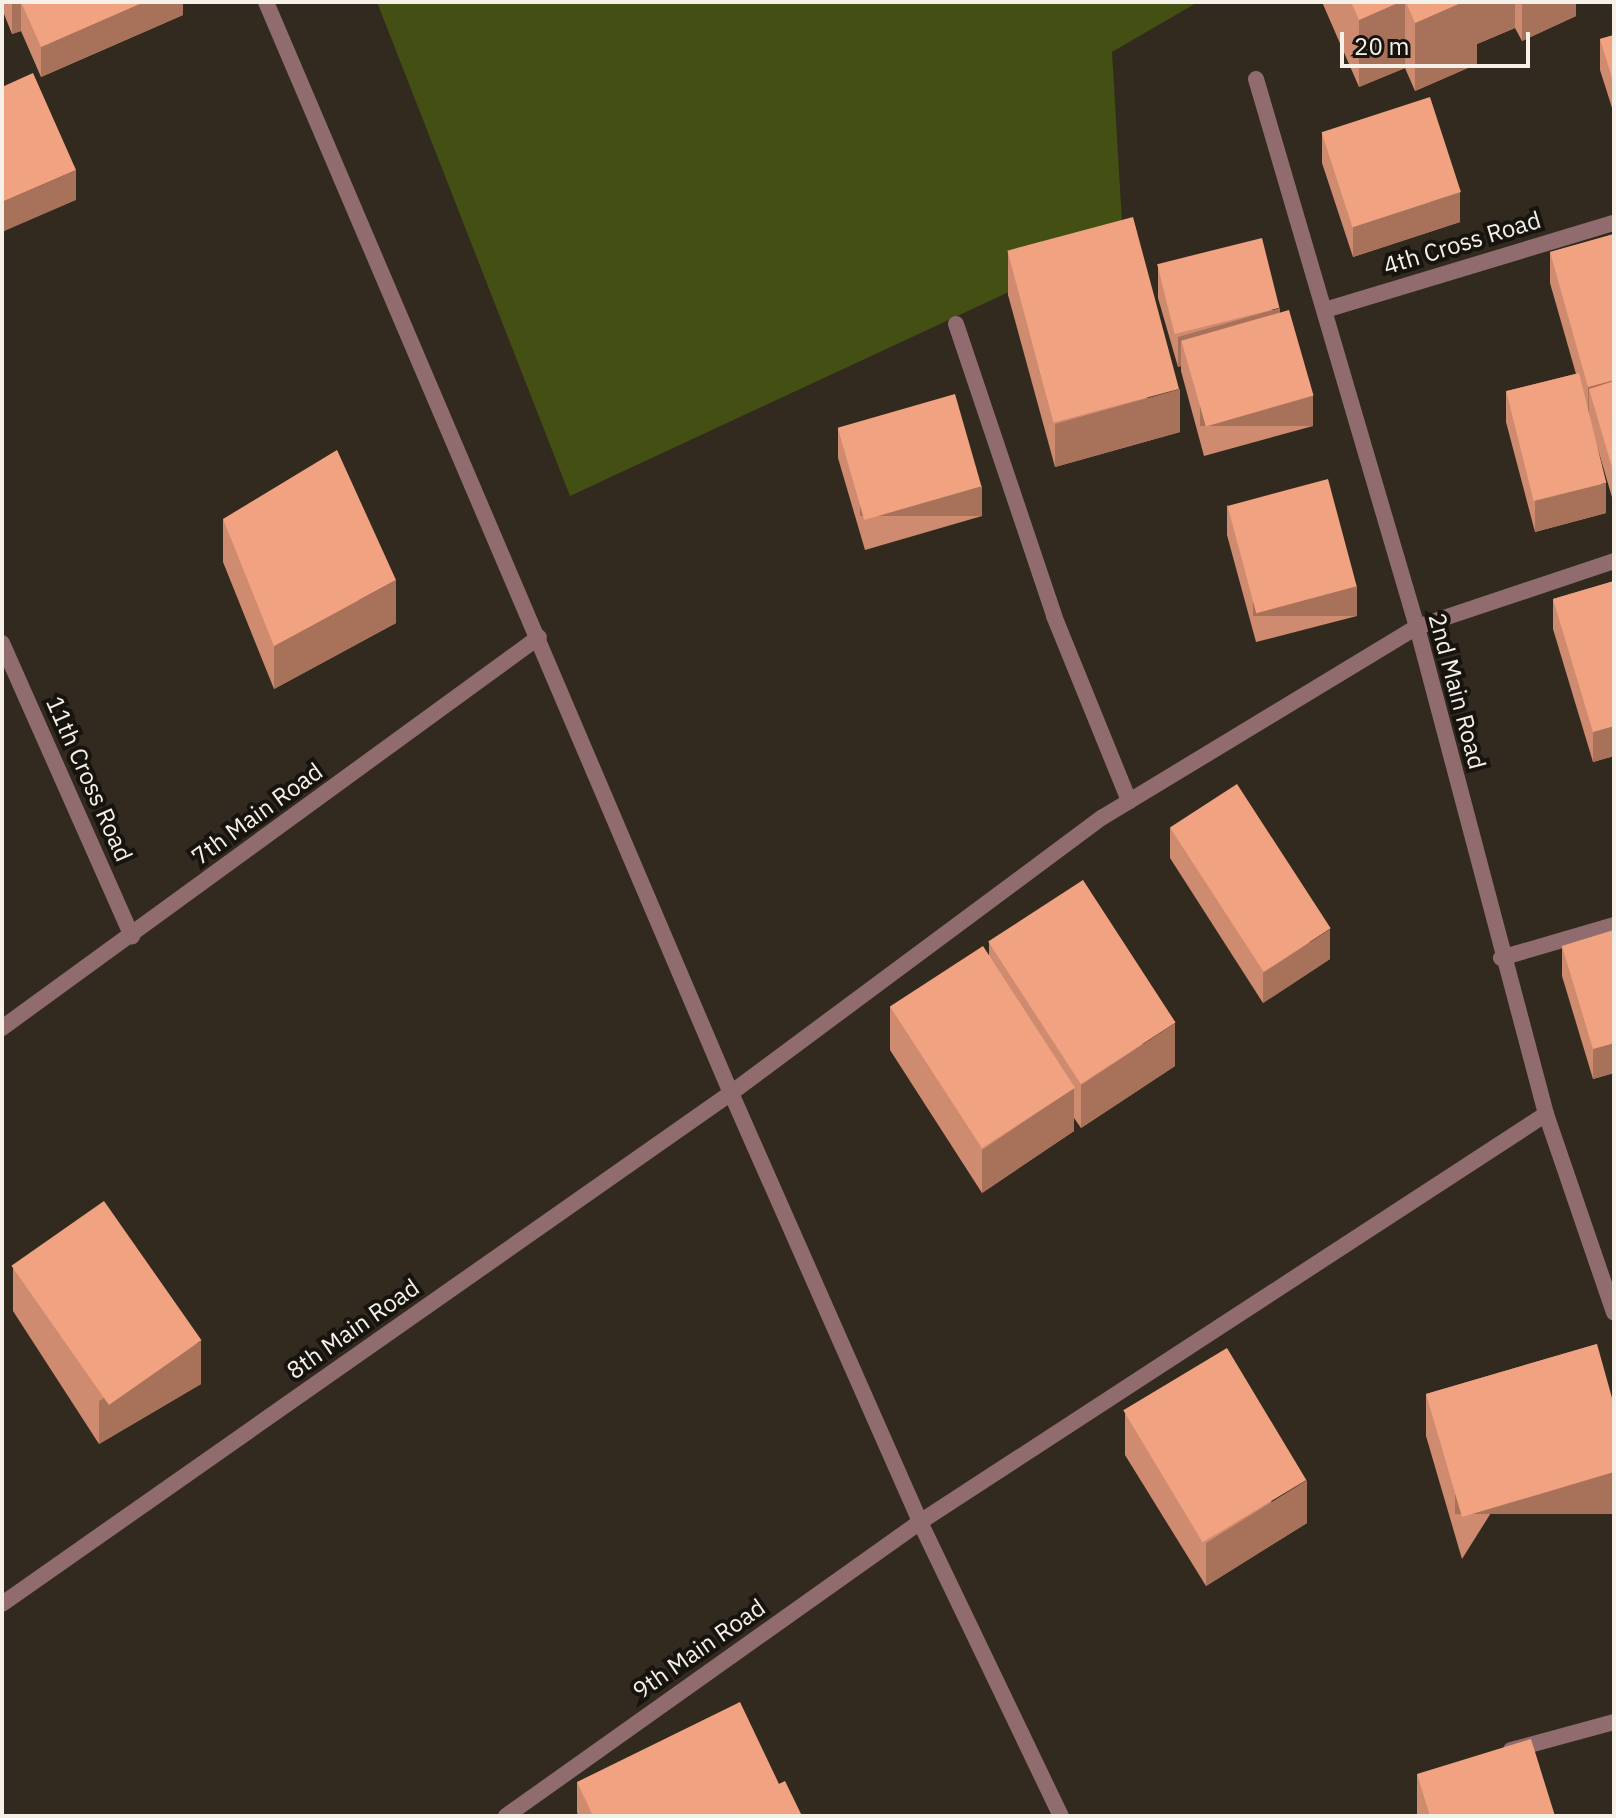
<!DOCTYPE html>
<html>
<head>
<meta charset="utf-8">
<style>
  body { margin:0 }
  #map { position:relative; width:1616px; height:1818px; overflow:hidden; background:#332a1f; font-family:"IBM Plex Sans",sans-serif }
  div>[style] { position:absolute }
  [style*='--x'] { left:calc(var(--x)*1px); top:calc(var(--y)*1px); width:calc(var(--w)*1px); rotate:calc(var(--a)*1deg) }
  .green>* { inset:0; background:#434f13 }
  .minor>* { height:16px; margin:-8px; padding:0 8px; transform-origin:8px; border-radius:8px; background:#906c6e }
  .tertiary>* { height:16px; margin:-8px; padding:0 8px; transform-origin:8px; border-radius:8px; background:#906c6e }
  .wall>* { inset:0; background:#ce8b6f }
  .shaded-wall>* { inset:0; background:#a8715a; transform-origin:0 0 }
  .building>* { inset:0; background:#f0a281; transform-origin:0 0 }
  span { translate:-50% -50%; white-space:nowrap; text-align:center; line-height:1.15; -webkit-text-stroke:8px #17140f; paint-order:stroke }
  .street-label { font-size:24px; color:#f5f0e8 }
  .frame { position:absolute; inset:0; border:4px solid #f5f0e8; pointer-events:none }
  .scale { position:absolute; left:1340px; top:32px; width:190px; height:36px; box-sizing:border-box; border:4px solid #f5f0e8; border-top:0; padding-left:10px; font-size:24px; line-height:28px; white-space:nowrap; color:#f5f0e8; -webkit-text-stroke:6px #17140f; paint-order:stroke }
</style>
</head>
<body>
<div id="map">
  <div class="green">
    <i style="clip-path:polygon(377px 2px,1198px 2px,1112px 52px,1123px 239px,570px 496px)"></i>
  </div>
  <div class="minor">
    <i style="--x:1256;--y:79;--w:571;--a:73.63"></i>
    <i style="--x:1417;--y:627;--w:504;--a:75.16"></i>
    <i style="--x:1546;--y:1114;--w:210;--a:71.1"></i>
    <i style="--x:1325;--y:310;--w:302;--a:-16.8"></i>
    <i style="--x:956;--y:324;--w:308;--a:71.4"></i>
    <i style="--x:1054;--y:616;--w:200;--a:67.9"></i>
    <i style="--x:2;--y:643;--w:321;--a:66.1"></i>
    <i style="--x:1501;--y:958;--w:118;--a:-16.3"></i>
    <i style="--x:2;--y:1028;--w:664;--a:-36.06"></i>
    <i style="--x:920;--y:1522;--w:747;--a:-33.09"></i>
    <i style="--x:2;--y:1604;--w:890;--a:-35.03"></i>
    <i style="--x:731;--y:1093;--w:463;--a:-36.6"></i>
    <i style="--x:1103;--y:817;--w:367;--a:-31.2"></i>
    <i style="--x:1417;--y:627;--w:208;--a:-18.5"></i>
    <i style="--x:1511;--y:1750;--w:107;--a:-15.2"></i>
  </div>
  <div class="tertiary">
    <i style="--x:266;--y:2;--w:1186;--a:66.92"></i>
    <i style="--x:731;--y:1093;--w:469;--a:66.2"></i>
    <i style="--x:920;--y:1522;--w:326;--a:64.4"></i>
    <i style="--x:506;--y:1816;--w:508;--a:-35.38"></i>
  </div>
  <div class="wall">
    <i style="clip-path:polygon(2px 2px,183px 2px,183px 15px,41px 77px,21px 31px,12px 34px,2px 9px)"></i>
    <i style="clip-path:polygon(1322px 2px,1576px 2px,1576px 16px,1522px 41px,1515px 28px,1477px 44px,1477px 64px,1415px 91px,1405px 68px,1359px 87px)"></i>
    <i style="clip-path:polygon(1614px 35px,1614px 114px,1600px 70px,1600px 39px)"></i>
    <i style="clip-path:polygon(1322px 133px,1460px 222px,1353px 257px,1322px 163px)"></i>
    <i style="clip-path:polygon(1614px 234px,1614px 504px,1597px 446px,1606px 513px,1535px 532px,1506px 422px,1506px 391px,1576px 374px,1550px 283px,1550px 252px)"></i>
    <i style="clip-path:polygon(1008px 252px,1180px 432px,1055px 467px,1008px 295px)"></i>
    <i style="clip-path:polygon(1158px 267px,1280px 313px,1313px 426px,1204px 456px,1181px 371px,1181px 366px,1178px 367px,1158px 298px)"></i>
    <i style="clip-path:polygon(838px 428px,982px 516px,865px 550px,838px 458px)"></i>
    <i style="clip-path:polygon(1227px 505px,1357px 616px,1256px 642px,1227px 535px)"></i>
    <i style="clip-path:polygon(223px 519px,396px 623px,274px 689px,223px 562px)"></i>
    <i style="clip-path:polygon(1614px 581px,1614px 756px,1593px 762px,1553px 629px,1553px 599px)"></i>
    <i style="clip-path:polygon(1170px 828px,1330px 959px,1263px 1003px,1170px 858px)"></i>
    <i style="clip-path:polygon(1614px 930px,1614px 1073px,1593px 1079px,1562px 976px,1562px 946px)"></i>
    <i style="clip-path:polygon(989px 942px,1175px 1066px,1081px 1128px,1074px 1118px,1074px 1131px,982px 1193px,890px 1050px,890px 1007px,989px 956px)"></i>
    <i style="clip-path:polygon(13px 1268px,201px 1384px,99px 1444px,13px 1311px)"></i>
    <i style="clip-path:polygon(1597px 1344px,1462px 1559px,1426px 1436px,1426px 1394px)"></i>
    <i style="clip-path:polygon(1125px 1413px,1307px 1523px,1206px 1586px,1125px 1455px)"></i>
    <i style="clip-path:polygon(1417px 1774px,1555px 1816px,1417px 1816px)"></i>
    <i style="clip-path:polygon(577px 1782px,779px 1784px,802px 1816px,578px 1816px,577px 1812px)"></i>
  </div>
  <div class="shaded-wall">
    <i style="clip-path:polygon(17px 2px,21px 2px,21px 31px,12px 34px,12px 4px)"></i>
    <i style="clip-path:polygon(144px 2px,183px 2px,183px 15px,41px 77px,41px 47px)"></i>
    <i style="clip-path:polygon(1400px 2px,1405px 2px,1405px 68px,1359px 87px,1359px 20px)"></i>
    <i style="clip-path:polygon(1463px 2px,1515px 2px,1515px 28px,1477px 44px,1477px 64px,1415px 91px,1415px 23px)"></i>
    <i style="clip-path:polygon(1522px 2px,1576px 2px,1576px 16px,1522px 41px)"></i>
    <i style="clip-path:polygon(76px 170px,76px 200px,2px 232px,2px 202px)"></i>
    <i style="clip-path:polygon(1460px 192px,1460px 222px,1353px 257px,1353px 227px)"></i>
    <i style="clip-path:polygon(1280px 308px,1280px 338px,1181px 341px,1181px 366px,1178px 367px,1178px 337px)"></i>
    <i style="clip-path:polygon(1614px 380px,1614px 410px,1589px 389px,1589px 417px,1588px 417px,1588px 387px)"></i>
    <i style="clip-path:polygon(1180px 389px,1180px 432px,1055px 467px,1055px 424px)"></i>
    <i style="left:1313px;top:396px;width:30px;height:113px;rotate:90deg"></i>
    <i style="clip-path:polygon(1606px 483px,1606px 513px,1535px 532px,1535px 501px)"></i>
    <i style="left:982px;top:486px;width:30px;height:122px;rotate:90deg"></i>
    <i style="clip-path:polygon(396px 580px,396px 623px,274px 689px,274px 646px)"></i>
    <i style="left:1357px;top:586px;width:30px;height:104px;rotate:90deg"></i>
    <i style="clip-path:polygon(1614px 726px,1614px 756px,1593px 762px,1593px 732px)"></i>
    <i style="clip-path:polygon(1330px 929px,1330px 959px,1263px 1003px,1263px 973px)"></i>
    <i style="clip-path:polygon(1175px 1023px,1175px 1066px,1081px 1128px,1081px 1085px)"></i>
    <i style="clip-path:polygon(1614px 1043px,1614px 1073px,1593px 1079px,1593px 1049px)"></i>
    <i style="clip-path:polygon(1074px 1088px,1074px 1131px,982px 1193px,982px 1150px)"></i>
    <i style="clip-path:polygon(201px 1341px,201px 1384px,99px 1444px,99px 1401px)"></i>
    <i style="left:1614px;top:1472px;width:42px;height:159px;rotate:90deg"></i>
    <i style="clip-path:polygon(1307px 1480px,1307px 1523px,1206px 1586px,1206px 1543px)"></i>
  </div>
  <div class="building">
    <i style="clip-path:polygon(21px 2px,144px 2px,41px 47px)"></i>
    <i style="clip-path:polygon(1351px 2px,1400px 2px,1359px 20px)"></i>
    <i style="clip-path:polygon(1406px 2px,1463px 2px,1415px 23px)"></i>
    <i style="clip-path:polygon(1614px 35px,1614px 84px,1600px 39px)"></i>
    <i style="clip-path:polygon(33px 73px,76px 170px,2px 202px,2px 87px)"></i>
    <i style="left:1430px;top:97px;width:100px;height:114px;rotate:72deg"></i>
    <i style="left:1133px;top:217px;width:178px;height:130px;rotate:75deg"></i>
    <i style="clip-path:polygon(1614px 234px,1614px 380px,1588px 387px,1550px 252px)"></i>
    <i style="left:1262px;top:238px;width:72px;height:108px;rotate:76deg"></i>
    <i style="left:1289px;top:310px;width:89px;height:112px;rotate:74deg"></i>
    <i style="left:1579px;top:373px;width:113px;height:75px;rotate:76deg"></i>
    <i style="clip-path:polygon(1614px 381px,1614px 474px,1589px 389px)"></i>
    <i style="left:955px;top:394px;width:96px;height:122px;rotate:74deg"></i>
    <i style="clip-path:polygon(337px 450px,396px 580px,274px 646px,223px 519px)"></i>
    <i style="left:1328px;top:479px;width:111px;height:104px;rotate:75deg"></i>
    <i style="clip-path:polygon(1614px 581px,1614px 726px,1593px 732px,1553px 599px)"></i>
    <i style="left:1237px;top:784px;width:172px;height:80px;rotate:57deg"></i>
    <i style="left:1083px;top:880px;width:170px;height:113px;rotate:57deg"></i>
    <i style="clip-path:polygon(1614px 930px,1614px 1043px,1593px 1049px,1562px 946px)"></i>
    <i style="left:983px;top:946px;width:169px;height:111px;rotate:57deg"></i>
    <i style="left:104px;top:1201px;width:170px;height:113px;rotate:55deg"></i>
    <i style="clip-path:polygon(1597px 1344px,1614px 1405px,1614px 1472px,1462px 1517px,1426px 1394px)"></i>
    <i style="left:1227px;top:1348px;width:154px;height:121px;rotate:59deg"></i>
    <i style="clip-path:polygon(740px 1702px,779px 1784px,713px 1816px,593px 1816px,577px 1782px)"></i>
    <i style="clip-path:polygon(1531px 1739px,1555px 1816px,1430px 1816px,1417px 1774px)"></i>
    <i style="clip-path:polygon(785px 1781px,802px 1816px,712px 1816px)"></i>
  </div>
  <div class="street-label">
    <span style="left:1462px;top:243px;rotate:-17deg">4th Cross Road</span>
    <span style="left:1457px;top:691px;rotate:75deg">2nd Main Road</span>
    <span style="left:89px;top:779px;rotate:66deg">11th Cross Road</span>
    <span style="left:257px;top:814px;rotate:-36deg">7th Main Road</span>
    <span style="left:353px;top:1329px;rotate:-35deg">8th Main Road</span>
    <span style="left:699px;top:1649px;rotate:-35deg">9th Main Road</span>
  </div>
  <div class="frame"></div>
  <div class="scale">20 m</div>
</div>
</body>
</html>
